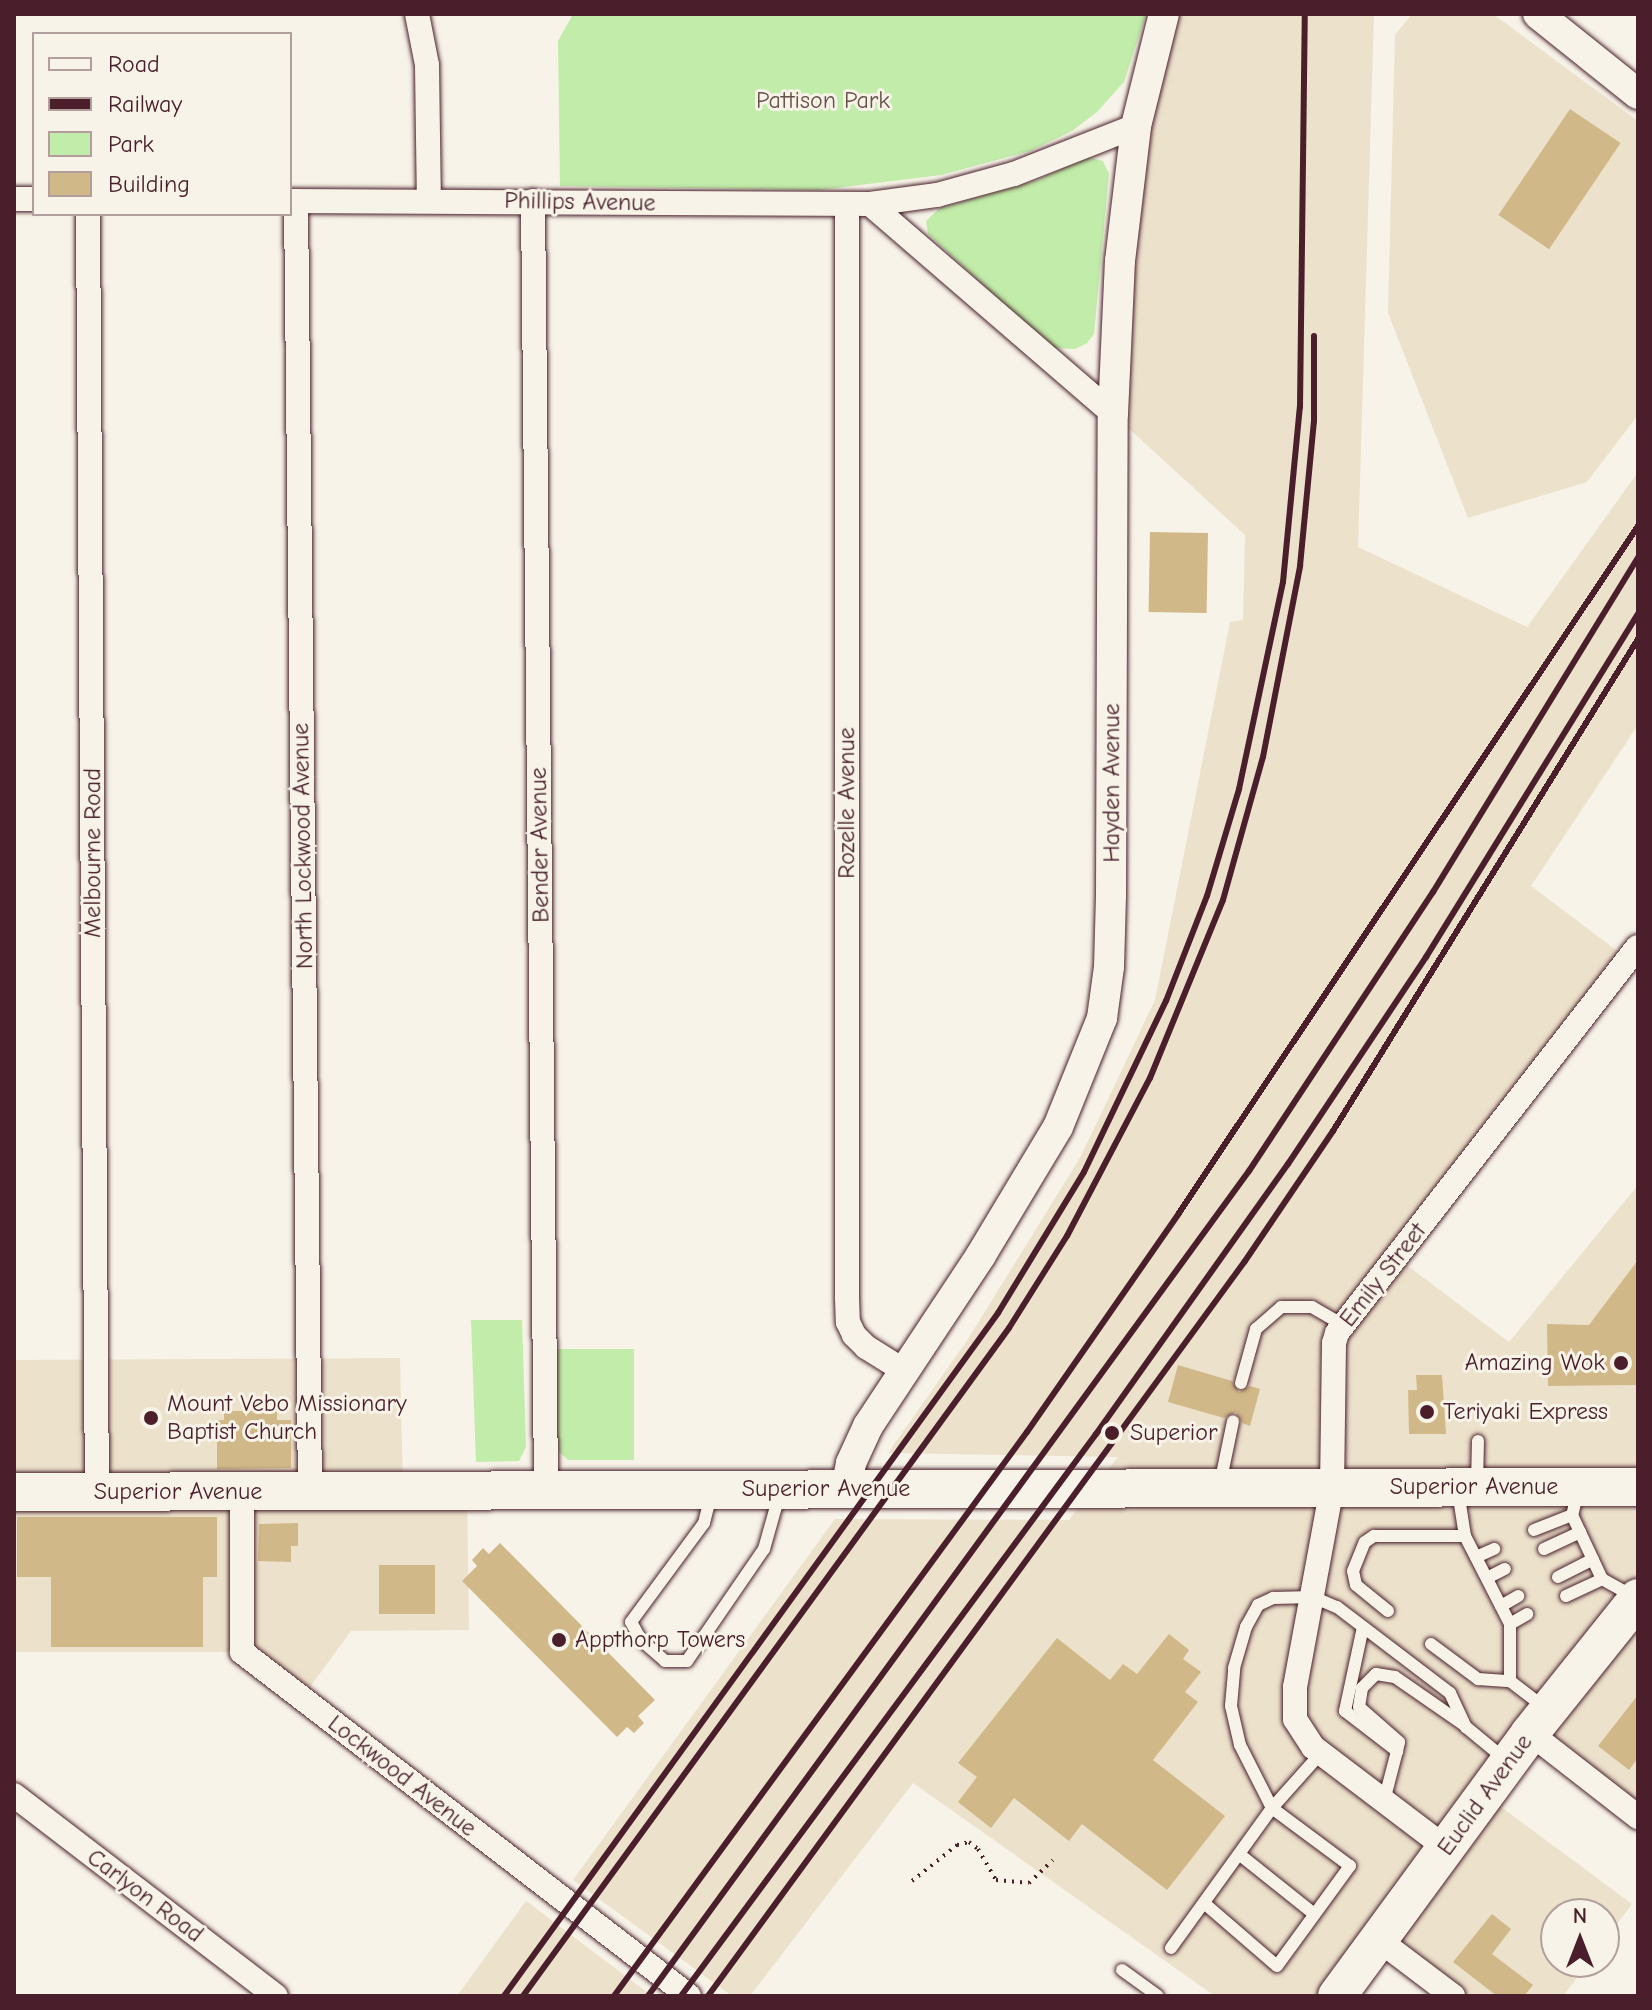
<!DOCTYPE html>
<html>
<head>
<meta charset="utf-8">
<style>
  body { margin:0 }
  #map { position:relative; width:1652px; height:2010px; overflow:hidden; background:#f7f3e8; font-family:"Comic Neue",sans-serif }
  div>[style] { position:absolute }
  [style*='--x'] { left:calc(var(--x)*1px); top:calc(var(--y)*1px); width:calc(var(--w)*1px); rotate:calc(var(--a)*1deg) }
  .built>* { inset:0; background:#ece1cb }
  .green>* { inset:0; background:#c1eca9 }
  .building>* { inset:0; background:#d1b888; transform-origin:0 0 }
  .path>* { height:4px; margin-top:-2px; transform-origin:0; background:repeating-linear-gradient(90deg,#4a1f2b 0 2px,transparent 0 8px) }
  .roads { filter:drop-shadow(0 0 2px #4a1f2b) drop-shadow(0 0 2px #4a1f2b) }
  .service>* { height:12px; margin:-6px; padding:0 6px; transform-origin:6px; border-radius:6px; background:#f7f3e8 }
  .minor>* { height:24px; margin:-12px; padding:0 12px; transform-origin:12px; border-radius:12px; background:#f7f3e8 }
  .tertiary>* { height:30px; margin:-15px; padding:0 15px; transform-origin:15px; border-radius:15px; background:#f7f3e8 }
  .primary>* { height:38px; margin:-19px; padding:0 19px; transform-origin:19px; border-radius:19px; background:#f7f3e8 }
  .rail>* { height:6px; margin:-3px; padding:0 3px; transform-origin:3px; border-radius:3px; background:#4a1f2b }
  .dots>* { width:22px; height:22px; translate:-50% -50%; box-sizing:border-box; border:4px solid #f7f3e8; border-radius:50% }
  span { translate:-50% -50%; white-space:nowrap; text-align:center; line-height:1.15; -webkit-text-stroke:6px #f7f3e8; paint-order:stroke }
  .park-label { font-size:24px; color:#68524a }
  .street-label { font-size:24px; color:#4a1f2b }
  .poi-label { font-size:24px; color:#4a1f2b }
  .right { translate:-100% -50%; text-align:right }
  .left { translate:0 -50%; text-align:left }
  .frame { position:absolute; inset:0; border:16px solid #4a1f2b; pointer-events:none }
  .legend { position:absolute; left:32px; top:32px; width:260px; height:184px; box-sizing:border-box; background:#f7f3e8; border:2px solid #b29e9c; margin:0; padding:10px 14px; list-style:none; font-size:24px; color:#4a1f2b }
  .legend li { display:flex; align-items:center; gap:16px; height:40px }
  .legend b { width:40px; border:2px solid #b29e9c }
  .north { position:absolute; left:1540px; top:1898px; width:80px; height:80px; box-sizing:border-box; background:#f7f3e8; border:2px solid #b29e9c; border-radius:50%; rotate:0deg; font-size:22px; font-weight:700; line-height:32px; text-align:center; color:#4a1f2b }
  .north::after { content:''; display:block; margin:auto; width:28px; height:36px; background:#4a1f2b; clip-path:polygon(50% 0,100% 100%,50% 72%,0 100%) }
</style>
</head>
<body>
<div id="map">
  <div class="built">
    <i style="clip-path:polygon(1164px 14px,1374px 14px,1358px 547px,1527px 627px,1638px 472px,1638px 725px,1531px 886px,1628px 959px,1396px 1257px,1509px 1342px,1638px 1185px,1638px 1817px,1530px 1734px,1485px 1795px,1632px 1904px,1604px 1941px,1604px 1914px,1556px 1914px,1556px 1962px,1589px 1962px,1563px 1996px,1453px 1996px,1379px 1940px,1337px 1996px,1215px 1996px,913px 1783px,750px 1996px,732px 1996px,573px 1880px,835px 1519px,1069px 1520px,1118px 1457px,888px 1453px,968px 1339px,1080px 1158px,1155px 1000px,1230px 622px,1243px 620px,1245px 535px,1113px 414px)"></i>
    <i style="clip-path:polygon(1412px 14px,1493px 14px,1638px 121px,1638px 415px,1587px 482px,1468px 518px,1388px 313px,1395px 35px)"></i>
    <i style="clip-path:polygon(400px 1358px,403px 1490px,467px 1490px,469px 1630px,351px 1631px,302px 1698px,242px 1652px,14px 1652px,14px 1360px)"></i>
    <i style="clip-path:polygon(526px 1901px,652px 1996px,457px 1996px)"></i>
  </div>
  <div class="green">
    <i style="clip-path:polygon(573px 14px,1146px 14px,1124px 82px,1097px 112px,1072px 131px,1030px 151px,941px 175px,820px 190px,560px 186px,558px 41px)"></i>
    <i style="clip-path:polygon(1088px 157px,1103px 161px,1109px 174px,1094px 334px,1087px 343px,1075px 349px,1052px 348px,928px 234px,926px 221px,940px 208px,1038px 180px)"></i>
    <i style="clip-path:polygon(471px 1320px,522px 1320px,526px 1447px,519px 1461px,476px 1462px)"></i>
    <i style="clip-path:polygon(556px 1349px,634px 1349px,634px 1460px,568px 1460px,557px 1450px)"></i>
  </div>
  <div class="building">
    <i style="left:1570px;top:109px;width:61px;height:128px;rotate:34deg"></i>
    <i style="left:1150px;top:532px;width:58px;height:80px;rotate:1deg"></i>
    <i style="clip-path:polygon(1638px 1260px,1638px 1385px,1548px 1386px,1547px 1324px,1589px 1325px)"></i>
    <i style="clip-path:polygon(1178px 1365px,1232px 1381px,1239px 1392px,1250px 1386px,1260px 1389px,1250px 1426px,1242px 1423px,1236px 1412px,1224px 1418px,1168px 1402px)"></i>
    <i style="clip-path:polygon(1416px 1375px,1442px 1375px,1446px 1434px,1409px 1434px,1408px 1390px,1417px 1390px)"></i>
    <i style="clip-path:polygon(224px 1411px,277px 1411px,277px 1420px,291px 1420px,291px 1468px,217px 1469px,217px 1420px,224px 1420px)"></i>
    <i style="clip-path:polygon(17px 1517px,217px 1517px,217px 1577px,203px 1577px,203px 1647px,51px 1647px,51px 1577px,17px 1577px)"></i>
    <i style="clip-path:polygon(298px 1523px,298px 1546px,291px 1546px,291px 1562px,258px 1561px,259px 1524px)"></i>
    <i style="clip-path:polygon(500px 1543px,655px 1700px,638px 1716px,644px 1723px,634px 1733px,627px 1727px,617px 1737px,462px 1581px,477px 1566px,472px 1560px,483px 1548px,489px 1554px)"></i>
    <i style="left:379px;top:1565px;width:56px;height:49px"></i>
    <i style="clip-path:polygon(1169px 1634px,1189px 1650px,1183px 1659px,1201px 1672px,1185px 1692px,1198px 1702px,1153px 1760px,1225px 1816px,1167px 1890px,1082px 1824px,1069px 1841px,1014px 1798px,991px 1828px,958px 1802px,977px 1777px,958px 1763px,1057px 1638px,1110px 1680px,1123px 1664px,1137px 1674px)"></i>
    <i style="clip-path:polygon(1638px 1695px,1638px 1758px,1629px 1770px,1598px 1746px)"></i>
    <i style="clip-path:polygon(1492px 1914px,1511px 1929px,1492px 1954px,1533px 1985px,1524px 1996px,1497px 1996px,1453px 1962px)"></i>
  </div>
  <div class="path">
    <i style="--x:912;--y:1881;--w:58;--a:-38.7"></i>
    <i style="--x:957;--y:1845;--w:12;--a:-14"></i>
    <i style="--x:969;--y:1842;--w:11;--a:38"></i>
    <i style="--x:978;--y:1849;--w:36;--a:60"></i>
    <i style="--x:996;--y:1880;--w:33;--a:5"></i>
    <i style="--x:1029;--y:1883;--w:33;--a:-44"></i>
  </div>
  <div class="roads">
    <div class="service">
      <i style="--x:1241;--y:1383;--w:56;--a:-74.5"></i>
      <i style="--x:1256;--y:1329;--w:33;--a:-41"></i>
      <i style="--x:1281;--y:1307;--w:31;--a:0"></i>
      <i style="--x:1312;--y:1307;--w:36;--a:30"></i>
      <i style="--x:1220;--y:1484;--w:64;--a:-78.3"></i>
      <i style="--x:1477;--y:1484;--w:43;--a:-88.7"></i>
      <i style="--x:1578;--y:1490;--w:26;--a:103"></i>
      <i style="--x:1572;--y:1515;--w:71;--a:64.9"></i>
      <i style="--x:1602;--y:1579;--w:38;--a:29"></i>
      <i style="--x:1458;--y:1491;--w:46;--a:81.2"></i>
      <i style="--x:1465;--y:1536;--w:99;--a:62.9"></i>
      <i style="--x:1510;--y:1624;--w:57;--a:90"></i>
      <i style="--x:1510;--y:1681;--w:44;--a:37.6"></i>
      <i style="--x:711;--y:1495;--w:29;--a:104"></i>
      <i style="--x:704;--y:1523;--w:123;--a:126.4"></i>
      <i style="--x:631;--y:1622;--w:21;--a:61"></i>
      <i style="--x:641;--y:1640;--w:32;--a:41"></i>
      <i style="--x:665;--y:1661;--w:22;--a:0"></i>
      <i style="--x:687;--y:1661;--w:136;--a:-55.5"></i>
      <i style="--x:764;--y:1549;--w:55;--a:-74.2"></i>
      <i style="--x:1534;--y:1530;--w:41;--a:-21.5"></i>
      <i style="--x:1544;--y:1549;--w:40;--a:-25"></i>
      <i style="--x:1476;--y:1557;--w:20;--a:-24"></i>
      <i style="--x:1558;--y:1577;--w:39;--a:-27"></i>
      <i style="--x:1487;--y:1578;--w:20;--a:-27"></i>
      <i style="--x:1566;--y:1596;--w:40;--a:-25"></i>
      <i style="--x:1501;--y:1606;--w:20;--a:-30"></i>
      <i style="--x:1388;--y:1611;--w:41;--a:-140.9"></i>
      <i style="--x:1356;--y:1585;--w:14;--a:-102"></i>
      <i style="--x:1353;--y:1571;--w:31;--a:-68"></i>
      <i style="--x:1365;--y:1542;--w:11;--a:-34"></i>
      <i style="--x:1374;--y:1536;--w:91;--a:0"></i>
      <i style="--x:1510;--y:1624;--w:20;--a:-30"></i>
      <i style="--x:1363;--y:1627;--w:86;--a:102.1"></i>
      <i style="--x:1345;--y:1711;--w:66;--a:37.6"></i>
      <i style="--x:1397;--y:1751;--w:52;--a:104.6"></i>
      <i style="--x:1431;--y:1644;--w:59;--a:36.7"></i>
      <i style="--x:1478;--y:1679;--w:32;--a:4"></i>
      <i style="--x:1397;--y:1751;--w:9;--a:-77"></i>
      <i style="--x:1399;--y:1742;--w:53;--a:-138.8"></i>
      <i style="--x:1359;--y:1707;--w:19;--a:-81"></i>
      <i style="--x:1362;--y:1688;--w:20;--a:-45"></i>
      <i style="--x:1376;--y:1674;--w:19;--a:9"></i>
      <i style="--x:1395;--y:1677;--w:84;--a:34.8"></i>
      <i style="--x:1239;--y:1854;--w:95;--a:38.6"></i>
      <i style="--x:1204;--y:1903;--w:96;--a:40.8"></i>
      <i style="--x:1277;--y:1966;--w:124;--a:-53.9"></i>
      <i style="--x:1350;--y:1866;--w:97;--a:-143.4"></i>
      <i style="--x:1272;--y:1808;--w:71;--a:-116.9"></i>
      <i style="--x:1240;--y:1745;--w:40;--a:-103"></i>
      <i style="--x:1231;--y:1706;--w:38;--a:-85"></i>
      <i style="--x:1234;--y:1668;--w:43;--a:-73.7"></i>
      <i style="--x:1246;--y:1627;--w:25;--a:-61"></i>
      <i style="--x:1258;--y:1605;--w:17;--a:-25"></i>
      <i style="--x:1273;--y:1598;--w:40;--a:-1.4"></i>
      <i style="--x:1313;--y:1597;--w:26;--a:23"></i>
      <i style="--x:1337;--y:1607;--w:142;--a:37.3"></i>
      <i style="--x:1450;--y:1693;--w:38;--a:65"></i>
      <i style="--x:1466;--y:1727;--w:52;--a:39.5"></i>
      <i style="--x:1171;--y:1948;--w:173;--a:-54.2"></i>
      <i style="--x:1272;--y:1808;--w:74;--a:-48.3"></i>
      <i style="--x:1122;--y:1970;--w:44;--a:35.8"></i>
    </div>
    <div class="minor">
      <i style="--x:417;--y:14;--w:52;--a:78.9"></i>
      <i style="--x:427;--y:65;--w:136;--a:89.2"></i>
      <i style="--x:14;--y:199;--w:20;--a:0"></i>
      <i style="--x:290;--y:201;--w:580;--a:0.3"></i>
      <i style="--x:870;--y:204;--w:68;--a:-7.7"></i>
      <i style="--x:937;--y:195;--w:80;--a:-15.3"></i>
      <i style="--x:1014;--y:174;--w:131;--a:-21.5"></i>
      <i style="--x:296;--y:201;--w:1290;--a:89.38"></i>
      <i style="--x:533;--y:201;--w:1289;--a:89.42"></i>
      <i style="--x:870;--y:204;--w:321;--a:40.8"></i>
      <i style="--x:847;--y:205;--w:1093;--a:90"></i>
      <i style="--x:847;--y:1298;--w:24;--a:88"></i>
      <i style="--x:848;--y:1322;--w:14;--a:65"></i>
      <i style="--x:854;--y:1335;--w:17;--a:45"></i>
      <i style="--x:866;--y:1347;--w:47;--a:32"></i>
      <i style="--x:88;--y:214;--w:1278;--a:89.6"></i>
      <i style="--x:242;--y:1492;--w:160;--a:90"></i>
      <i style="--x:242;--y:1652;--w:564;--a:37.58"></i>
      <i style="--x:1530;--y:1733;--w:137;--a:37.9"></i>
      <i style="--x:14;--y:1795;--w:330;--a:37.5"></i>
      <i style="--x:1446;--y:1848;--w:167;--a:-142.8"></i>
      <i style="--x:1313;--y:1747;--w:33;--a:-123"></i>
      <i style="--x:1295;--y:1719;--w:32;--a:-90"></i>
      <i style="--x:1295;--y:1687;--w:202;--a:-79.5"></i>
      <i style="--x:1332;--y:1488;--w:145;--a:-89.2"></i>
      <i style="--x:1334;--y:1343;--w:10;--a:-73"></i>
      <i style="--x:1337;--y:1333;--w:489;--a:-52.1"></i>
      <i style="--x:1379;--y:1940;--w:93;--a:37.1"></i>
    </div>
    <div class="tertiary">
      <i style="--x:1538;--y:14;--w:128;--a:38.7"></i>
      <i style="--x:846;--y:1489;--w:26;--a:-79"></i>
      <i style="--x:851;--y:1463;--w:41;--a:-65.3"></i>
      <i style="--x:868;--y:1426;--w:205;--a:-56.5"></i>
      <i style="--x:981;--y:1255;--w:149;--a:-59"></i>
      <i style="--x:1058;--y:1127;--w:118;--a:-68"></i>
      <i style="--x:1102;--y:1018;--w:51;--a:-82.2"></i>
      <i style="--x:1109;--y:967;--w:71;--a:-88.4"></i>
      <i style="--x:1111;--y:896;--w:482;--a:-89.8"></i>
      <i style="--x:1113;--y:414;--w:153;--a:-87.4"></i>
      <i style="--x:1120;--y:261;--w:136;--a:-83.2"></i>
      <i style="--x:1136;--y:126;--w:115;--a:-76"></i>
    </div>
    <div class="primary">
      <i style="--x:14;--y:1492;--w:1624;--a:-0.18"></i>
      <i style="--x:1337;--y:1996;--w:326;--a:-53.7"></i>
      <i style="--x:1530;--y:1733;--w:173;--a:-51.3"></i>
    </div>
  </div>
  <div class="rail">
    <i style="--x:504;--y:1996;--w:843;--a:-54.12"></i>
    <i style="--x:998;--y:1313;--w:165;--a:-58.6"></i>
    <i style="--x:1084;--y:1172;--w:190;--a:-64.4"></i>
    <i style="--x:1166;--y:1001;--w:113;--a:-68.7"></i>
    <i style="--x:1207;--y:896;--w:112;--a:-73.3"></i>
    <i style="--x:1239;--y:789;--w:212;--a:-78"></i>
    <i style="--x:1283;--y:582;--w:176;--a:-84.5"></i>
    <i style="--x:1300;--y:407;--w:393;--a:-89.3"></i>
    <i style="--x:523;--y:1996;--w:826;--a:-53.96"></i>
    <i style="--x:1009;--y:1328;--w:109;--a:-57.8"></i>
    <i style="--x:1067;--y:1236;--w:178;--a:-62.3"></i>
    <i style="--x:1150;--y:1078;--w:192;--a:-67.7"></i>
    <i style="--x:1223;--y:900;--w:148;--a:-74.4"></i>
    <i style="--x:1263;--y:757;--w:195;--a:-79"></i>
    <i style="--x:1300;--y:566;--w:146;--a:-84.5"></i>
    <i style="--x:1314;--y:421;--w:85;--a:-90"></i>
    <i style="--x:614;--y:1996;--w:699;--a:-53.79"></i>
    <i style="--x:1027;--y:1432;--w:267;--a:-55.2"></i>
    <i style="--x:1179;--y:1213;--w:826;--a:-56.25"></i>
    <i style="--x:648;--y:1996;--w:1021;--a:-53.93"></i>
    <i style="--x:1249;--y:1171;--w:334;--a:-56.6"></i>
    <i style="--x:1433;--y:892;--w:392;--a:-58.5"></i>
    <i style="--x:681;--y:1996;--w:699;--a:-53.56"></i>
    <i style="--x:1096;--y:1434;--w:331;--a:-54.6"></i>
    <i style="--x:1288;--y:1164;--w:249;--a:-56.3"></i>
    <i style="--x:1426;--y:957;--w:403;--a:-58.3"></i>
    <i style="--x:708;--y:1996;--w:910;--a:-53.85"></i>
    <i style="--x:1245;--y:1261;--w:157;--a:-55.9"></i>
    <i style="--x:1333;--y:1131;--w:579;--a:-58.2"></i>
  </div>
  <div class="dots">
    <i style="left:1621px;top:1363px;background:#4a1f2b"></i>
    <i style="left:1427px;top:1412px;background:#4a1f2b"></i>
    <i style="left:151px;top:1418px;background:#4a1f2b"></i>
    <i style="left:1112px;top:1433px;background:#4a1f2b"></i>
    <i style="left:559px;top:1640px;background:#4a1f2b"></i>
  </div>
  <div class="park-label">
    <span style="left:823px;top:101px">Pattison Park</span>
  </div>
  <div class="street-label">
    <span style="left:580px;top:202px;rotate:1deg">Phillips Avenue</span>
    <span style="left:1112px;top:783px;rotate:-90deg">Hayden Avenue</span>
    <span style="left:847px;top:803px;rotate:-90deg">Rozelle Avenue</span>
    <span style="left:540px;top:845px;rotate:-91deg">Bender Avenue</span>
    <span style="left:303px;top:846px;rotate:-91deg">North Lockwood Avenue</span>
    <span style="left:93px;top:853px;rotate:-90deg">Melbourne Road</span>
    <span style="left:1383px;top:1275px;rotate:-52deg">Emily Street</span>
    <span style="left:1474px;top:1487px">Superior Avenue</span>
    <span style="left:826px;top:1489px">Superior Avenue</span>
    <span style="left:178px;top:1492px">Superior Avenue</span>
    <span style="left:402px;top:1776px;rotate:38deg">Lockwood Avenue</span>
    <span style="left:1485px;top:1795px;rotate:-54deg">Euclid Avenue</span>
    <span style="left:145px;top:1896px;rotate:37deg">Carlyon Road</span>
  </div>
  <div class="poi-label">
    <span class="right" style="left:1605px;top:1363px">Amazing Wok</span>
    <span class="left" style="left:167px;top:1418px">Mount Vebo Missionary<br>Baptist Church</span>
    <span class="left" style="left:1443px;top:1412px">Teriyaki Express</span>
    <span class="left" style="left:1130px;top:1433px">Superior</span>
    <span class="left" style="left:575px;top:1640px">Appthorp Towers</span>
  </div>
  <div class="frame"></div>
  <ul class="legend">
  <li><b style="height:10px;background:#f7f3e8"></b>Road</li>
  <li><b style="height:10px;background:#4a1f2b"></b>Railway</li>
  <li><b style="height:22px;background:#c1eca9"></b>Park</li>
  <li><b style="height:22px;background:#d1b888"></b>Building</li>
  </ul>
  <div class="north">N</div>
</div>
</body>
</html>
